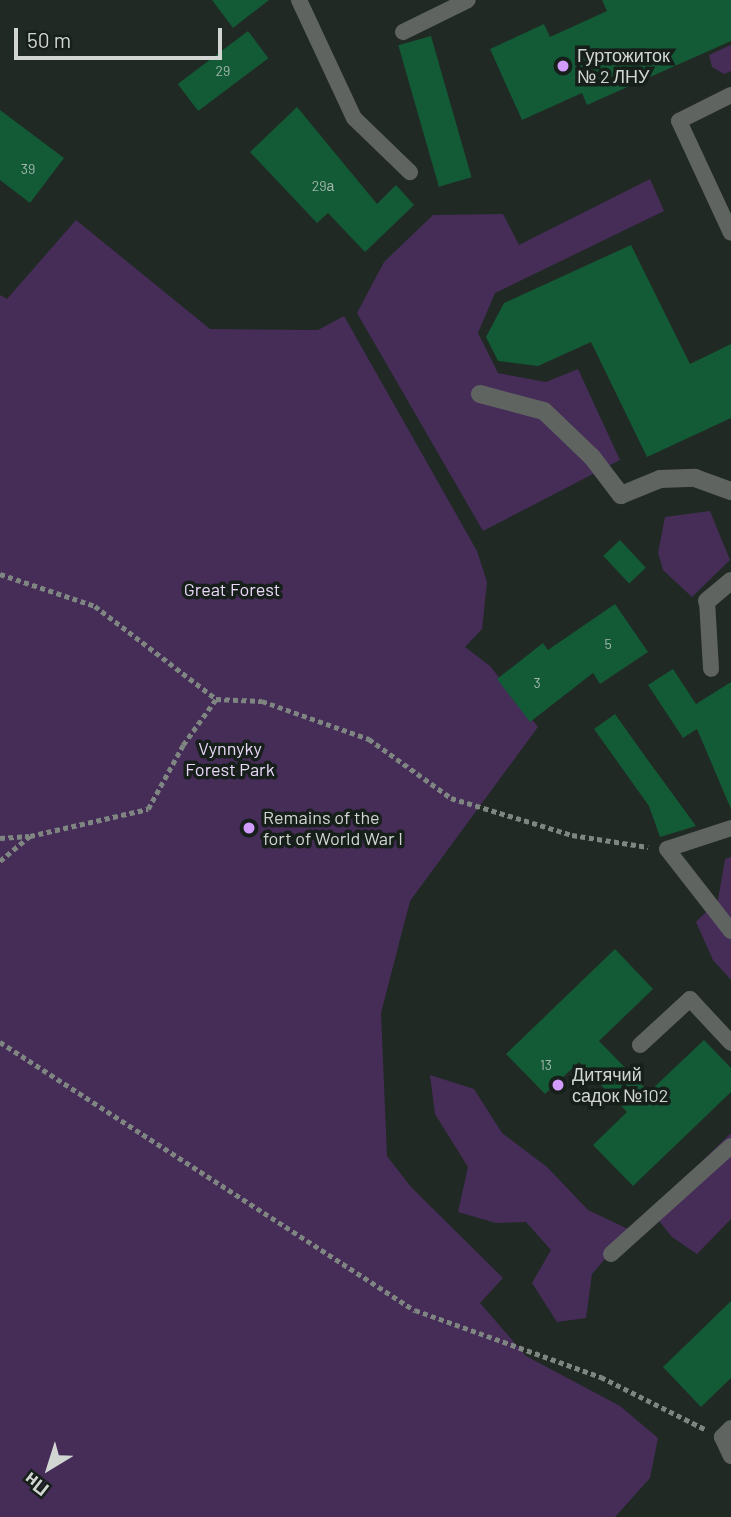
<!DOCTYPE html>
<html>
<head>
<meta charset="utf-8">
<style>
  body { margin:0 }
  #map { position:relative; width:731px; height:1517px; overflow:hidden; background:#202923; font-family:Barlow,sans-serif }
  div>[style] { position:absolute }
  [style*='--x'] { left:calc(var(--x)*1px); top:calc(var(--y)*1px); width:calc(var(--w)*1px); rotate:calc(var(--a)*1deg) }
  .green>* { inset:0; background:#452d58 }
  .building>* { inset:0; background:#135a36; transform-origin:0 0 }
  .path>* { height:4.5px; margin-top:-2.25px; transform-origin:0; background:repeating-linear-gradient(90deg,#7f8682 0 5px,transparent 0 8.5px) }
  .service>* { height:16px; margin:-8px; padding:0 8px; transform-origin:8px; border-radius:8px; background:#606461 }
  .minor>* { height:18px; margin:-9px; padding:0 9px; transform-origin:9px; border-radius:9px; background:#606461 }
  .dots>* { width:19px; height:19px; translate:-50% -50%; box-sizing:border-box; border:4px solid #171f1a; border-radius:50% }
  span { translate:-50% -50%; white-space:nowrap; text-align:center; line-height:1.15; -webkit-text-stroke:7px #171f1a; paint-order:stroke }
  .number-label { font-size:14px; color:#a2b7ac }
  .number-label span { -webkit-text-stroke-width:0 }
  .poi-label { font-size:18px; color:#d1d6d3 }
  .left { translate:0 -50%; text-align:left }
  .park-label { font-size:18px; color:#ead8f9 }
  .north { position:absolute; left:14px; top:1433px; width:70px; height:70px; -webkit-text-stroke:5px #171f1a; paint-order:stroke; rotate:218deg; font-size:19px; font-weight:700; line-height:28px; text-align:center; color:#d1d6d3 }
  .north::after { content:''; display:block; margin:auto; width:24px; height:32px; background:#d1d6d3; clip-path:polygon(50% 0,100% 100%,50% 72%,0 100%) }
  .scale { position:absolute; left:14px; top:28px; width:208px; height:32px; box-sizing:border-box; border:4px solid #d1d6d3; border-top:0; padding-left:9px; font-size:21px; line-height:24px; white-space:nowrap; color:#d1d6d3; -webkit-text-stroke:5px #171f1a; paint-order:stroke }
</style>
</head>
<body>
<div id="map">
  <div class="green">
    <i style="clip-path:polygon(731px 45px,731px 71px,724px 74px,712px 67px,709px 55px)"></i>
    <i style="clip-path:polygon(650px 179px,664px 211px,495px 293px,478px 333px,498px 373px,546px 382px,578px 369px,620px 460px,483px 531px,357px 313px,384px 262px,433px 215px,503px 214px,519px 245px)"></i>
    <i style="clip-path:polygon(76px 220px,210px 329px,318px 330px,344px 316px,477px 551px,487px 582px,482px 629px,465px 647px,490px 666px,538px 727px,410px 901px,381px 1013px,387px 1156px,411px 1187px,503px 1278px,480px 1303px,526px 1356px,620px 1406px,658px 1438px,650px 1478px,615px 1517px,0 1517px,0 295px,7px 299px)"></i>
    <i style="clip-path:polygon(710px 511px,730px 560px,692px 597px,663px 570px,658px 553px,665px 517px)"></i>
    <i style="clip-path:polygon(731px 857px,731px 980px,713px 960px,696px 922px,718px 900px,725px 859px)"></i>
    <i style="clip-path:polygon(430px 1075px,474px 1089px,502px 1133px,547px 1167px,588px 1210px,630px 1230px,592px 1274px,586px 1318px,557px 1322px,532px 1283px,551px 1250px,526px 1222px,496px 1223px,458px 1212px,468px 1167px,435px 1114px)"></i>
    <i style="clip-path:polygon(731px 1133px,731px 1219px,697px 1254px,672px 1237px,651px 1211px)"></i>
  </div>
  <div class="building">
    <i style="clip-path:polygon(212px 0,269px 0,233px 28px)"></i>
    <i style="clip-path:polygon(602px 0,731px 0,731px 41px,587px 105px,582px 93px,522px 120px,490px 49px,544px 24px,550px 37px,607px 11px)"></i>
    <i style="left:248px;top:31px;width:34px;height:88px;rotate:53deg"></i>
    <i style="left:431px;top:36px;width:147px;height:34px;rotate:74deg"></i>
    <i style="clip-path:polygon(297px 107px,377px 204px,396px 185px,414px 205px,365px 252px,328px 213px,317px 223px,250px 152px)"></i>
    <i style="clip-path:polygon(0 110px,64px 158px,30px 203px,0 180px)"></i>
    <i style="clip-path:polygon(631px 245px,690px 364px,731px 344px,731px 418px,647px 457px,591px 342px,538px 366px,498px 361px,486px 337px,504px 303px)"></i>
    <i style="left:620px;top:540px;width:38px;height:23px;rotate:47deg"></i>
    <i style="clip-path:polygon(615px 604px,648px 652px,600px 684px,593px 673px,530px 722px,497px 679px,543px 643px,548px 650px)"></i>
    <i style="clip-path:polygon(673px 669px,696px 704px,731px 682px,731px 809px,697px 729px,683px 738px,648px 685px)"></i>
    <i style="clip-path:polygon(615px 714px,642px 752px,696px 826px,660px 837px,649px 806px,594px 729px)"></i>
    <i style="clip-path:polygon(615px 949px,653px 989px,599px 1041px,649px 1092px,704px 1040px,731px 1068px,731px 1092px,633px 1186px,593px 1145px,627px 1112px,579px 1062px,545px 1094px,506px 1054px)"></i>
    <i style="clip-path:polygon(731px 1301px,731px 1378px,701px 1407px,663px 1367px)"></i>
  </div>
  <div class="path">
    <i style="--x:0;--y:574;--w:100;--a:18.6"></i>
    <i style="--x:95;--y:606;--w:153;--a:37.5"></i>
    <i style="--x:216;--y:699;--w:46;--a:2.5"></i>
    <i style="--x:262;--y:701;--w:114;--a:19.6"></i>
    <i style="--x:369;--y:739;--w:101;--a:35.7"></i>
    <i style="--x:451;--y:798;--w:127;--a:17"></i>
    <i style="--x:572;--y:835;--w:77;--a:9"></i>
    <i style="--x:0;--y:838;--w:29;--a:-4"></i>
    <i style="--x:0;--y:861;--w:39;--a:-40"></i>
    <i style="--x:30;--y:836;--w:121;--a:-12.9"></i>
    <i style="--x:148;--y:809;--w:73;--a:-61.3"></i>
    <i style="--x:183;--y:745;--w:57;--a:-54.3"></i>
    <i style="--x:0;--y:1042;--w:494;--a:32.9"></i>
    <i style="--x:415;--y:1310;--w:198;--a:19.8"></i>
    <i style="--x:601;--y:1377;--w:116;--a:26.6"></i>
  </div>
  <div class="service">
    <i style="--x:299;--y:0;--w:130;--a:65"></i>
    <i style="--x:354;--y:118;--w:78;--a:44"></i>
    <i style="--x:403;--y:32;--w:72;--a:-26.2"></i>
    <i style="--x:731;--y:95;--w:58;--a:153.4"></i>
    <i style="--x:679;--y:121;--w:123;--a:65.1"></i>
    <i style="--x:707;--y:601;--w:68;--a:86.6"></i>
    <i style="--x:731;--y:828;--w:67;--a:161.8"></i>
    <i style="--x:667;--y:849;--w:104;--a:52"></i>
    <i style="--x:640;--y:1045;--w:68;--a:-42.6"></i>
    <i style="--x:690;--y:999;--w:60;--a:47"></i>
    <i style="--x:611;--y:1254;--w:161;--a:-42"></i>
    <i style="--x:731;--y:1428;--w:13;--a:135"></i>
    <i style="--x:722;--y:1437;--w:21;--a:65"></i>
  </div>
  <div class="minor">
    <i style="--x:480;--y:394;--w:66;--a:14.9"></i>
    <i style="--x:544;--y:411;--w:66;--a:43.8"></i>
    <i style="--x:592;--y:457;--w:48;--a:52.7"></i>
    <i style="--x:621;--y:495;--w:42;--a:-22.3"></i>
    <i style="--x:660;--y:479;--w:35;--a:-2"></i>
    <i style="--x:695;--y:478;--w:38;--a:20"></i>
    <i style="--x:707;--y:601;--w:31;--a:-40"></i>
  </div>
  <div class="dots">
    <i style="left:563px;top:66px;background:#d29cfd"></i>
    <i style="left:249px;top:828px;background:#d29cfd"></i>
    <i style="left:558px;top:1085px;background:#d29cfd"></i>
  </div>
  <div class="number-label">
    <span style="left:223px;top:71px">29</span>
    <span style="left:28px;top:169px">39</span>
    <span style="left:323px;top:186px">29а</span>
    <span style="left:608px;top:644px">5</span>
    <span style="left:537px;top:683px">3</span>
    <span style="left:546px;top:1065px">13</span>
  </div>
  <div class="poi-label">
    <span class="left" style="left:577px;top:66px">Гуртожиток<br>№ 2 ЛНУ</span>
    <span class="left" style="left:263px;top:828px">Remains of the<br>fort of World War I</span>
    <span class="left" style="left:572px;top:1085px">Дитячий<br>садок №102</span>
  </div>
  <div class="park-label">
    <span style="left:232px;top:589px">Great Forest</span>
    <span style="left:230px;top:759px">Vynnyky<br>Forest Park</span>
  </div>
  <div class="north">Пн</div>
  <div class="scale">50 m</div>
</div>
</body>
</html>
